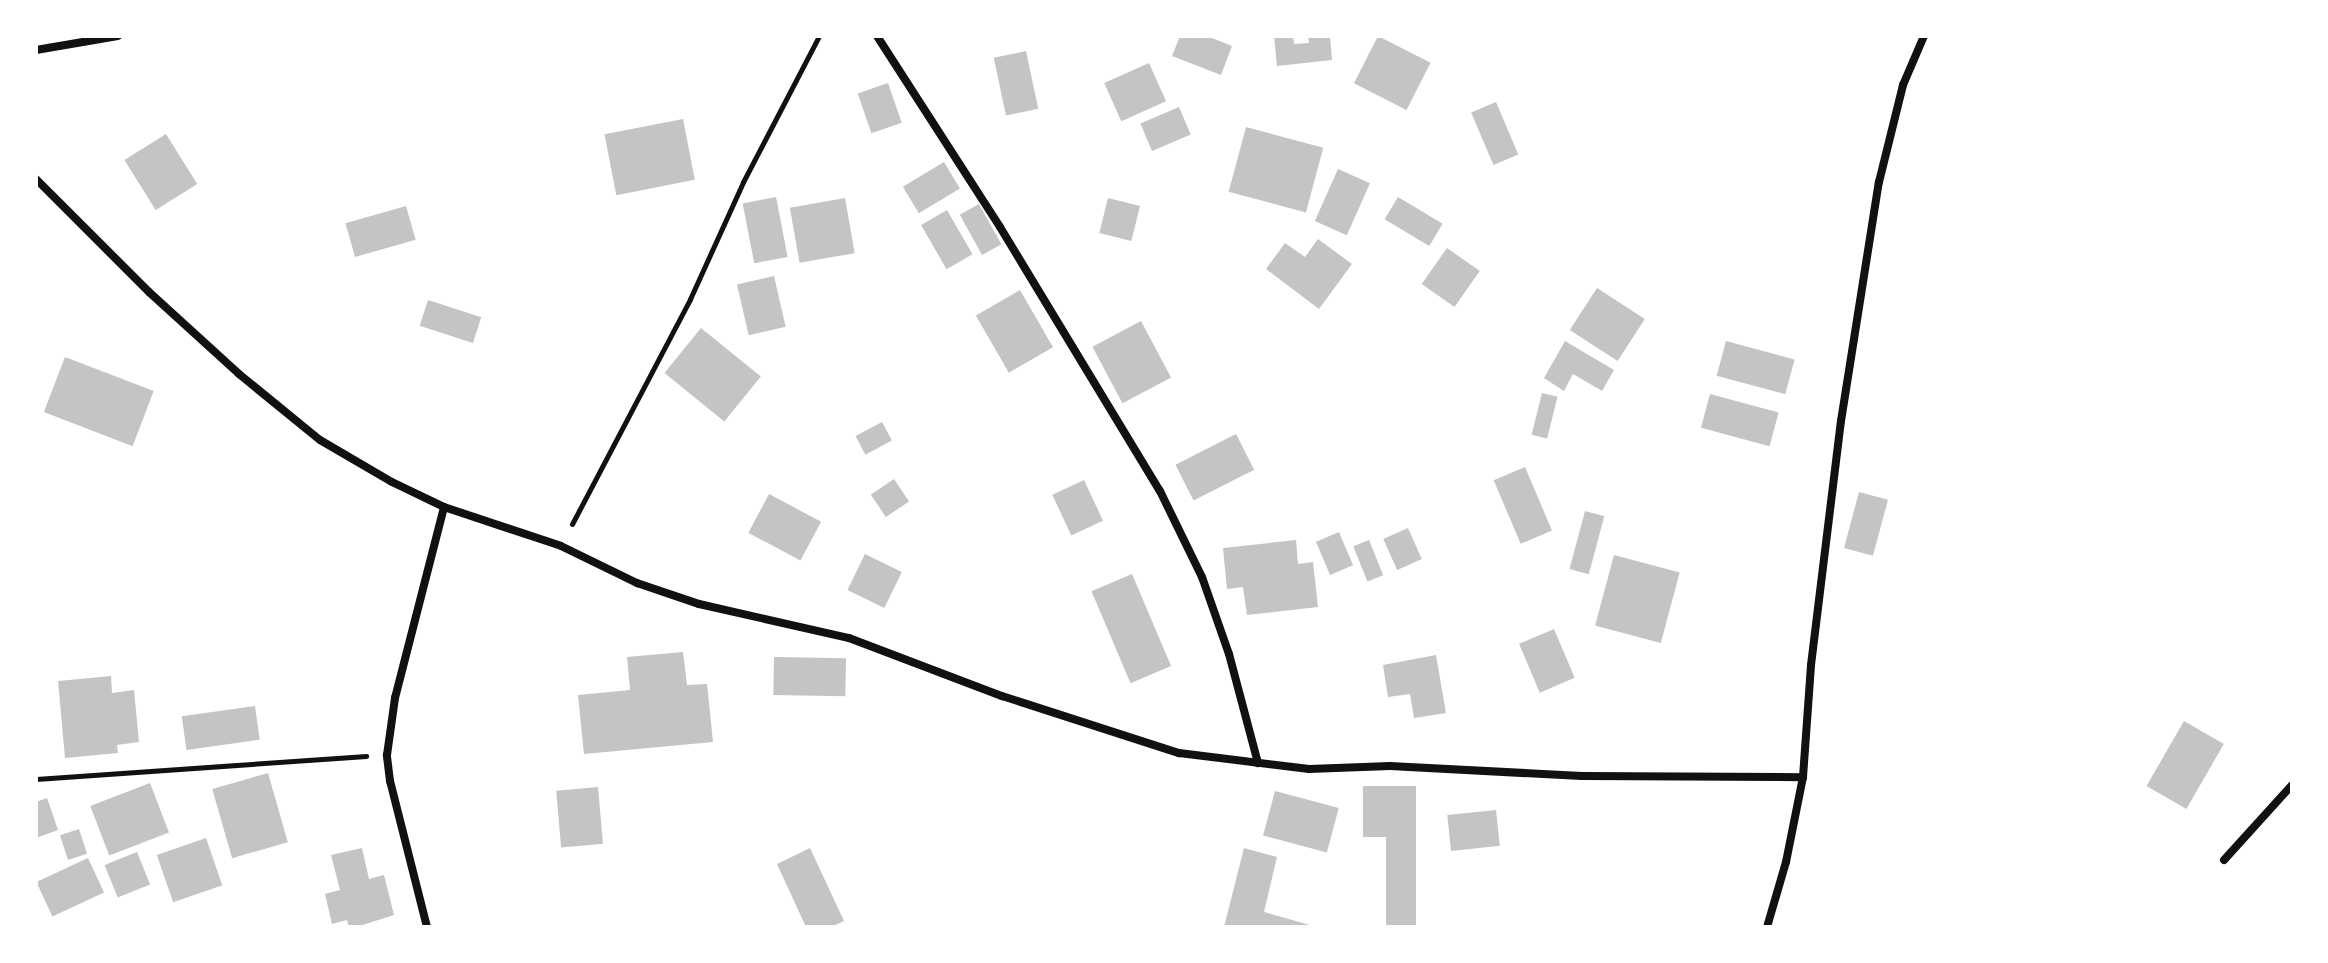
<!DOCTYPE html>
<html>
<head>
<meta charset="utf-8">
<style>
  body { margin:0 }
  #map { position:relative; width:2328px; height:963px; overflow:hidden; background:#fff; font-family:"Titillium Web",sans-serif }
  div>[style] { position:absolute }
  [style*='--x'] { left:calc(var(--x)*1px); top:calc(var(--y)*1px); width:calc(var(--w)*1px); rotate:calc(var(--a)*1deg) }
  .building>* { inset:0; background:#c4c4c4; transform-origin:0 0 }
  .path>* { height:5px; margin:-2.5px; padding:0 2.5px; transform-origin:2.5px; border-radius:2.5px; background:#111 }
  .minor>* { height:8px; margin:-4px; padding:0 4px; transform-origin:4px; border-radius:4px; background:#111 }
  span { translate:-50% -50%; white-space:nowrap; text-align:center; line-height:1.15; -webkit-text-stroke:6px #fff; paint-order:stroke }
  .frame { position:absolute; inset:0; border:38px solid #fff; pointer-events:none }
</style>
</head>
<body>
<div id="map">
  <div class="building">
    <i style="clip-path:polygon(1180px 36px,1207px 36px,1232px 46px,1221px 75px,1172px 56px)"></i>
    <i style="clip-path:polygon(1274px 36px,1293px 36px,1294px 44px,1309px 43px,1308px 36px,1330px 36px,1332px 60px,1277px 66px)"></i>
    <i style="left:1378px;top:36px;width:59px;height:53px;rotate:27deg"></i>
    <i style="left:1026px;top:51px;width:59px;height:33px;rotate:78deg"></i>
    <i style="left:1149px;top:63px;width:42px;height:49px;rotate:66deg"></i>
    <i style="left:888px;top:83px;width:42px;height:32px;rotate:71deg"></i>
    <i style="left:1496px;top:102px;width:57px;height:27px;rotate:67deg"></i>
    <i style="left:1179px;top:107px;width:30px;height:42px;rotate:67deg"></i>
    <i style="left:683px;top:119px;width:62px;height:80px;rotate:79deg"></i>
    <i style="left:1246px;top:127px;width:80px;height:67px;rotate:15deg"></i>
    <i style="left:166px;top:134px;width:59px;height:49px;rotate:58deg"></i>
    <i style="left:944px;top:162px;width:31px;height:48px;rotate:59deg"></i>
    <i style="left:1338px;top:169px;width:35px;height:57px;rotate:24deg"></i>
    <i style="left:776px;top:197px;width:61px;height:34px;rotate:79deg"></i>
    <i style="left:1398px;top:197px;width:52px;height:26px;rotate:31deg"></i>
    <i style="left:845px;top:198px;width:56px;height:56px;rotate:80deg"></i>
    <i style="left:1108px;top:198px;width:33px;height:36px;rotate:14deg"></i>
    <i style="left:979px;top:204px;width:46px;height:22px;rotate:61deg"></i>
    <i style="left:406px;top:206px;width:35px;height:63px;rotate:74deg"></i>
    <i style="left:947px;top:210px;width:51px;height:30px;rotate:60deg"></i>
    <i style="clip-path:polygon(1318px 239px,1352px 264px,1319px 309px,1266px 269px,1285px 243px,1305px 257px)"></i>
    <i style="left:1447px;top:248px;width:40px;height:44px;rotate:35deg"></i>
    <i style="left:774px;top:276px;width:52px;height:38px;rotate:77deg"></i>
    <i style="left:1597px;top:288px;width:57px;height:50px;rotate:33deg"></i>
    <i style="left:1020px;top:290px;width:66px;height:51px;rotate:60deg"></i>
    <i style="left:428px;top:300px;width:56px;height:27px;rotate:18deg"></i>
    <i style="left:1141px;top:321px;width:64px;height:55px;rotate:62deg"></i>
    <i style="left:701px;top:328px;width:77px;height:58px;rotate:39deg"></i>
    <i style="clip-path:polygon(1565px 341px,1614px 370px,1602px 391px,1573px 374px,1564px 391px,1544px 378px)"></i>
    <i style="left:1726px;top:341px;width:71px;height:36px;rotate:15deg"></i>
    <i style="left:65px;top:357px;width:95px;height:59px;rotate:21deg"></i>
    <i style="left:1542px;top:393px;width:16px;height:43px;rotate:14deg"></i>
    <i style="left:1710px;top:394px;width:71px;height:35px;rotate:15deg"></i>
    <i style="left:882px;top:422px;width:21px;height:30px;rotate:62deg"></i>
    <i style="left:1236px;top:434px;width:40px;height:68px;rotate:63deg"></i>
    <i style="left:1525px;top:467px;width:69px;height:34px;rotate:67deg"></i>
    <i style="left:894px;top:479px;width:27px;height:28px;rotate:56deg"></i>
    <i style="left:1084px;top:480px;width:45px;height:35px;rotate:65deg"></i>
    <i style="left:1859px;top:492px;width:30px;height:58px;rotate:15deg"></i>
    <i style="left:769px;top:494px;width:59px;height:44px;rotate:28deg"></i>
    <i style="left:1585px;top:511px;width:20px;height:60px;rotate:15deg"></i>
    <i style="left:1408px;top:528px;width:34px;height:27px;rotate:66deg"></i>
    <i style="left:1339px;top:532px;width:36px;height:25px;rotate:67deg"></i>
    <i style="clip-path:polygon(1296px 540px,1298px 564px,1313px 562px,1318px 607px,1247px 615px,1243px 587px,1227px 589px,1223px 548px)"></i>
    <i style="left:1369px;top:540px;width:38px;height:17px;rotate:68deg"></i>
    <i style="left:865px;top:554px;width:41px;height:40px;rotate:26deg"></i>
    <i style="left:1614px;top:555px;width:68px;height:73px;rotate:15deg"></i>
    <i style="left:1132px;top:574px;width:100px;height:44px;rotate:67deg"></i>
    <i style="left:1554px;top:629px;width:53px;height:38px;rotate:67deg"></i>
    <i style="clip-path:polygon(683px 652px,687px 685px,707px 684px,713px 742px,584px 754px,578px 695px,630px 690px,627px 657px)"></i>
    <i style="clip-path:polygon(1436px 655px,1446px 713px,1414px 718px,1410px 694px,1388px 697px,1383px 665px)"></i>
    <i style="left:774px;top:657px;width:72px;height:38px;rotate:1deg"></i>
    <i style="clip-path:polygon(111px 676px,112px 693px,134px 690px,139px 742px,117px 745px,118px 753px,65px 758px,58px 681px)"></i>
    <i style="left:255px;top:706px;width:34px;height:74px;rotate:82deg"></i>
    <i style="left:2184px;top:721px;width:46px;height:75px;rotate:30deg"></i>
    <i style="left:268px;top:773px;width:72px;height:58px;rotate:74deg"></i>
    <i style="left:150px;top:783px;width:53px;height:64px;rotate:69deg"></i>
    <i style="clip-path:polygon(1363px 786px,1416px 786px,1416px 927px,1386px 927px,1386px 837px,1363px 837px)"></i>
    <i style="left:598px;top:787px;width:57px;height:42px;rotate:85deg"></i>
    <i style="left:1275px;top:791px;width:66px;height:46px;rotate:15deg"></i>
    <i style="clip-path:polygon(47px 798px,58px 830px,36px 838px,36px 802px)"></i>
    <i style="left:1496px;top:810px;width:36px;height:49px;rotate:84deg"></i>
    <i style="left:79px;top:829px;width:26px;height:20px;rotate:72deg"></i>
    <i style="left:206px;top:838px;width:50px;height:52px;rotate:71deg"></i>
    <i style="clip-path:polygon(362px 848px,369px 879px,384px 875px,394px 915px,356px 927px,349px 927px,347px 920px,332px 924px,325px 894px,340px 890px,331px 855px)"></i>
    <i style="clip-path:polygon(810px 848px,844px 921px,831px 927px,806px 927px,777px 864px)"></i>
    <i style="clip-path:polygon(1244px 848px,1277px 857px,1264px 912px,1317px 927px,1224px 927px)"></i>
    <i style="left:137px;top:852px;width:35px;height:35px;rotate:68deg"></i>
    <i style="left:88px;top:858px;width:38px;height:57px;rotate:65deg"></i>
  </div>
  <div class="path">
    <i style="--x:572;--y:524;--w:254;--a:-62.3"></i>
    <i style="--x:690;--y:299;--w:128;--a:-65.6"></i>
    <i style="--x:743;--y:182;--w:165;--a:-62.5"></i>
    <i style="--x:36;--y:779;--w:331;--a:-4"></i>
  </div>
  <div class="minor">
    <i style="--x:877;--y:36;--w:227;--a:57.2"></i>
    <i style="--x:1000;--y:227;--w:309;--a:58.8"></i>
    <i style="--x:1160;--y:491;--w:96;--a:64"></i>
    <i style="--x:1202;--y:577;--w:82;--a:70.7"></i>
    <i style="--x:1229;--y:654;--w:113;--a:75.1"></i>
    <i style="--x:36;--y:50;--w:83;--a:-9.7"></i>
    <i style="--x:36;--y:179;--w:160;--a:45"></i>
    <i style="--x:149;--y:292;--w:122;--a:42.3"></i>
    <i style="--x:239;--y:374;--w:104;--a:39.2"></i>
    <i style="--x:320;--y:440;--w:83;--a:30.3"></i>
    <i style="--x:392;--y:482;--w:58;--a:25.7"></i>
    <i style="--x:444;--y:507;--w:123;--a:18.4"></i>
    <i style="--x:561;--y:546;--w:85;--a:26"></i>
    <i style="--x:637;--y:583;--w:65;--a:18.7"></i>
    <i style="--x:699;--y:604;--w:154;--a:12.8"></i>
    <i style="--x:849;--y:638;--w:164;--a:20.8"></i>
    <i style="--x:1002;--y:696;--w:186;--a:17.9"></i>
    <i style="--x:1179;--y:753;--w:131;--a:7"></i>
    <i style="--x:1309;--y:769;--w:81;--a:-2.1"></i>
    <i style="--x:1390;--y:766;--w:192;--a:3"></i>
    <i style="--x:1582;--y:776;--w:221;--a:0.3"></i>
    <i style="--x:2224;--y:860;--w:101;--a:-47.8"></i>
    <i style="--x:427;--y:927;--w:151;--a:-104.2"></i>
    <i style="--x:390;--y:781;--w:26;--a:-97"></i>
    <i style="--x:387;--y:755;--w:58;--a:-82"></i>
    <i style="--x:395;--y:698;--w:197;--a:-75.6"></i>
    <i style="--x:1767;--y:927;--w:68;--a:-73.7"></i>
    <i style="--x:1786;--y:862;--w:87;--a:-78.7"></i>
    <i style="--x:1803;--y:777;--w:112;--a:-85.9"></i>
    <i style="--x:1811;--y:665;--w:246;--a:-83"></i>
    <i style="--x:1841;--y:421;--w:242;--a:-81"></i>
    <i style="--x:1879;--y:182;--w:100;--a:-76.1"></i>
    <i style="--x:1903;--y:85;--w:53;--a:-66.8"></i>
  </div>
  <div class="frame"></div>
</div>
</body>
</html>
